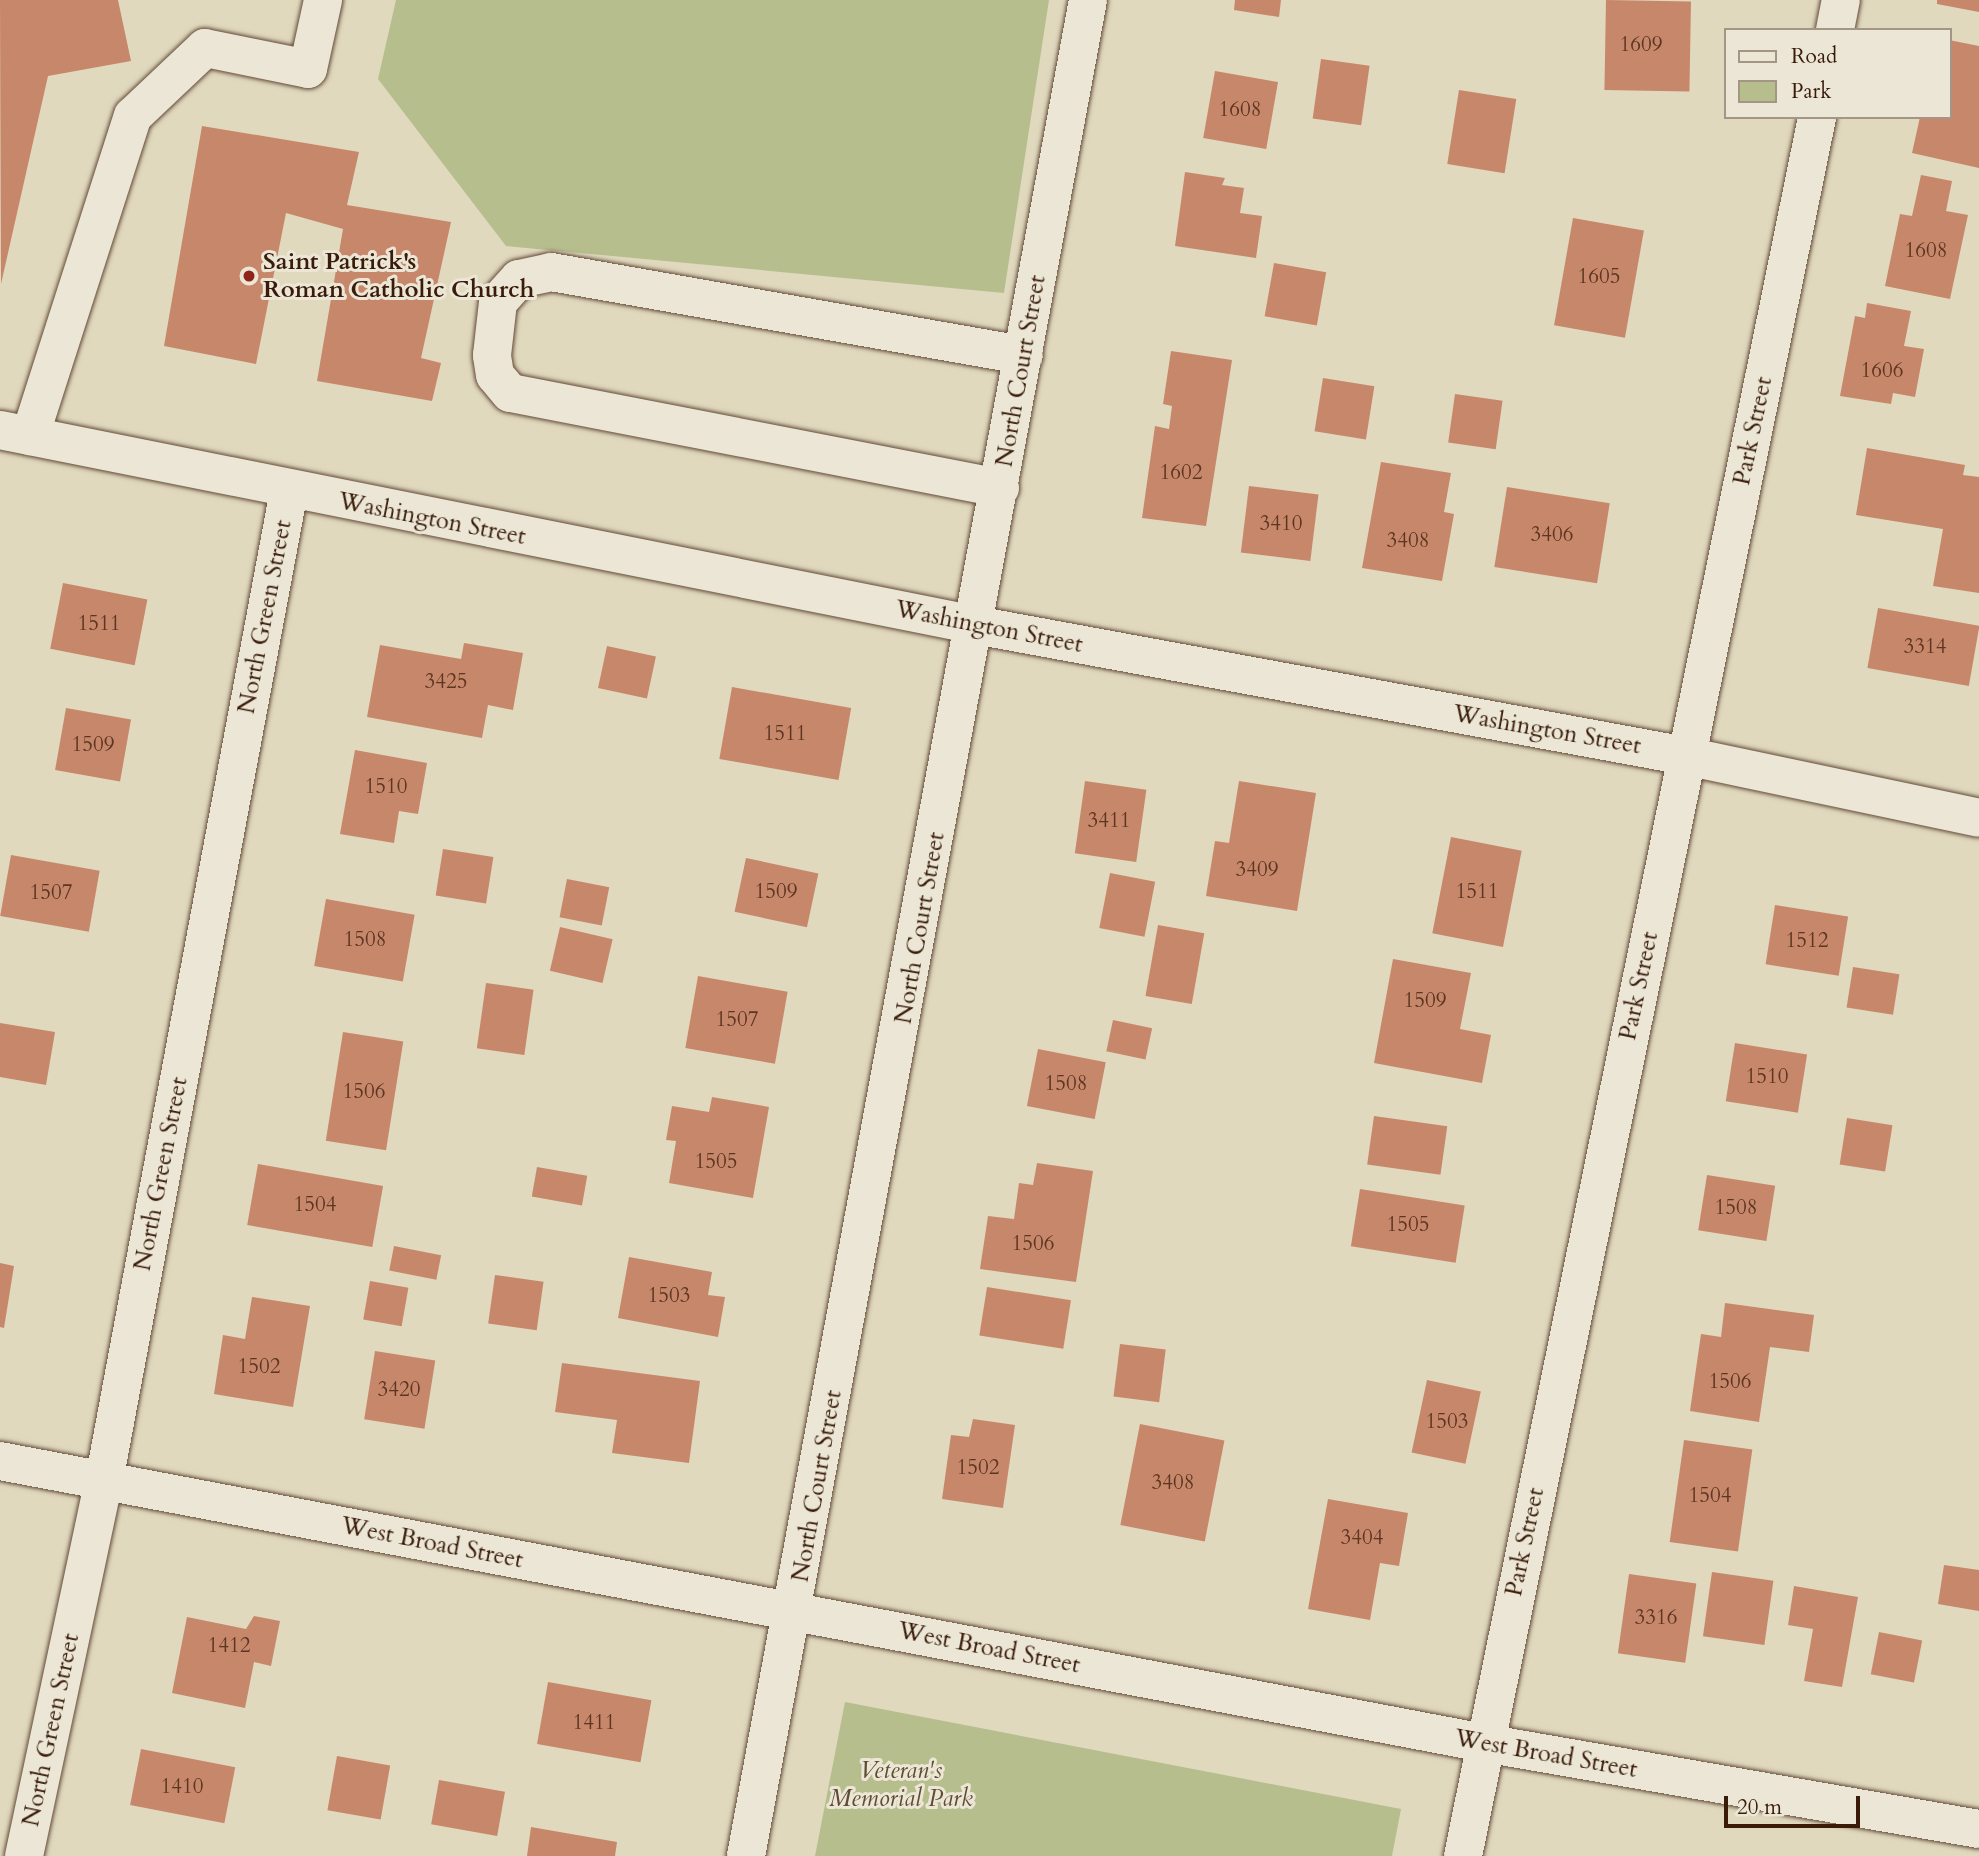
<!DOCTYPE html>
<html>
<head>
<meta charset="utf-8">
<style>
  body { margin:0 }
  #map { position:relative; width:1979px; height:1856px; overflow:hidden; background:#e0d9be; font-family:Cardo,serif }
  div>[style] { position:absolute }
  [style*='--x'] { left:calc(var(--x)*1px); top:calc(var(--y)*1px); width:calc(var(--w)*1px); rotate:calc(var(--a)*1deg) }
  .green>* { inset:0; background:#b7be8e }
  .building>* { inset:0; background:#c7876b; transform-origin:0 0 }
  .roads { filter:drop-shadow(0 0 2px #644a37) drop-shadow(0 0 2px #644a37) }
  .minor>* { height:38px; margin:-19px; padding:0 19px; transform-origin:19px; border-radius:19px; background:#ebe6d5 }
  .dots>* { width:19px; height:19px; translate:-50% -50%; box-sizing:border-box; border:4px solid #ebe6d5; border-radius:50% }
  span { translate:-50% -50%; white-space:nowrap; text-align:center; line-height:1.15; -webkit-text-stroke:6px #ebe6d5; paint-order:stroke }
  .number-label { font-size:21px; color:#5d3622 }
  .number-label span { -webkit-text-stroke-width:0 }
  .poi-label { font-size:24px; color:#3a1b0a; font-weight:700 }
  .left { translate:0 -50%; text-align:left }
  .street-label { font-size:24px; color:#3a1b0a }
  .park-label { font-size:24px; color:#604c32; font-style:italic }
  .legend { position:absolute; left:1724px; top:28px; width:228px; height:91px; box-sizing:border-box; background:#ebe6d5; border:2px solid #a49584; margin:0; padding:9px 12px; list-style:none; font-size:21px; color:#3a1b0a }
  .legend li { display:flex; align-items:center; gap:14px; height:35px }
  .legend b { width:35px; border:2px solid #a49584 }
  .scale { position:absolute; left:1724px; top:1796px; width:136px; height:32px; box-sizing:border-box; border:4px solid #3a1b0a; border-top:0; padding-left:9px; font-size:21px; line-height:24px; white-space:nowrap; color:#3a1b0a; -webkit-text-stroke:5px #ebe6d5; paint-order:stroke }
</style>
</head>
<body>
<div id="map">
  <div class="green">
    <i style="clip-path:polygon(396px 0,1049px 0,1004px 293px,506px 246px,378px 79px)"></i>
    <i style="clip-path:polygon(845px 1702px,1401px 1809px,1392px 1856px,815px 1856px)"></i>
  </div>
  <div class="building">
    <i style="clip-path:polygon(0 0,118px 0,131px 61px,48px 76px,1px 284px)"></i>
    <i style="clip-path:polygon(1235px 0,1281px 0,1279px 17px,1234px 10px)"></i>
    <i style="left:1606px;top:0;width:85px;height:90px;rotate:1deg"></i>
    <i style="clip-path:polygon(1937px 0,1979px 0,1979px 12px,1937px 4px)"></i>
    <i style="clip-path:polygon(1949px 40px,1979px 46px,1979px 168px,1912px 153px,1920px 117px,1949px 117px)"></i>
    <i style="left:1321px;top:59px;width:49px;height:60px;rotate:8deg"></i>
    <i style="left:1215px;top:71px;width:64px;height:68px;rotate:10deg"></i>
    <i style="left:1459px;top:90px;width:58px;height:75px;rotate:9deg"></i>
    <i style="clip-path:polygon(202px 126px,359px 152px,347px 205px,451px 222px,421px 358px,441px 363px,432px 401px,317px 381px,343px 229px,286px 213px,256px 364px,164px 346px)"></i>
    <i style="clip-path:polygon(1185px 172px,1225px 178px,1222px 185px,1244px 188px,1240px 213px,1262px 216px,1256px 258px,1175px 246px)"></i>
    <i style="clip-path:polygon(1921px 175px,1952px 181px,1946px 211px,1968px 215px,1950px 299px,1885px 286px,1900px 214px,1912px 216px)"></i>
    <i style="left:1573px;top:218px;width:72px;height:109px;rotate:10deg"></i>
    <i style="left:1274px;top:263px;width:53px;height:54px;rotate:10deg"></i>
    <i style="clip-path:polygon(1867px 303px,1911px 311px,1904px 346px,1924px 349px,1915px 397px,1893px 393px,1891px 404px,1840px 396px,1855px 316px,1865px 318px)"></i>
    <i style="clip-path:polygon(1171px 351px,1232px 360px,1206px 526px,1142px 518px,1155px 426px,1169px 429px,1172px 406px,1163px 404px)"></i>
    <i style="left:1323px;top:378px;width:52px;height:54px;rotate:9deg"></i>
    <i style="left:1455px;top:394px;width:48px;height:49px;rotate:8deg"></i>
    <i style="clip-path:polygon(1867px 448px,1965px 465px,1963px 475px,1979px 477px,1979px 593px,1933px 586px,1943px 529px,1856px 515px)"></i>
    <i style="clip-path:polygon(1381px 462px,1451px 473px,1444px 512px,1454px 514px,1442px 581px,1362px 568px)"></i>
    <i style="left:1249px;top:486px;width:70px;height:67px;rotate:7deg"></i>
    <i style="left:1507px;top:487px;width:104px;height:81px;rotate:9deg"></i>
    <i style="left:63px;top:583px;width:86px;height:67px;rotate:11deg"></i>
    <i style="left:1878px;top:608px;width:103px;height:61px;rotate:10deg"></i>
    <i style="clip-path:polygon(464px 643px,523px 653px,513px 710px,488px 705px,482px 738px,367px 717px,380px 645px,461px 659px)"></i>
    <i style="left:607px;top:646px;width:50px;height:43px;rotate:12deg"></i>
    <i style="left:732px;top:687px;width:121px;height:73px;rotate:10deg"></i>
    <i style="left:66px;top:708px;width:66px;height:63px;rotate:10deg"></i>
    <i style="clip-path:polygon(355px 750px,427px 763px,418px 814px,399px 811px,394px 843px,340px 834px)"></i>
    <i style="left:1085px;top:781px;width:62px;height:73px;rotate:8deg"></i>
    <i style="clip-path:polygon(1239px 781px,1316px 793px,1297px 911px,1206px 896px,1215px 841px,1229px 843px)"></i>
    <i style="left:1451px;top:837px;width:72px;height:98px;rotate:11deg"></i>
    <i style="left:443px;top:849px;width:51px;height:47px;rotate:9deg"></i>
    <i style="left:11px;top:855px;width:90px;height:62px;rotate:10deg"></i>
    <i style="left:746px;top:858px;width:74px;height:55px;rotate:12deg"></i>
    <i style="left:1110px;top:873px;width:46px;height:56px;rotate:11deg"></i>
    <i style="left:567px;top:879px;width:43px;height:39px;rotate:11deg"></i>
    <i style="left:326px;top:899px;width:90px;height:68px;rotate:10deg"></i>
    <i style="left:1775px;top:905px;width:74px;height:60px;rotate:9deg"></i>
    <i style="left:1158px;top:925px;width:47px;height:72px;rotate:10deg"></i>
    <i style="left:560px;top:927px;width:54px;height:45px;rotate:13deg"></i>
    <i style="clip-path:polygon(1393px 959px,1471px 973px,1460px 1029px,1491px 1035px,1482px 1083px,1374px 1063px)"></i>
    <i style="left:1853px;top:967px;width:47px;height:41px;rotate:9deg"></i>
    <i style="left:698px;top:976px;width:91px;height:73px;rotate:10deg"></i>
    <i style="left:486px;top:983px;width:48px;height:66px;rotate:8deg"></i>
    <i style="left:1113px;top:1020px;width:40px;height:32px;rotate:12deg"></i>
    <i style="clip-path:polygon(0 1023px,55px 1032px,46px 1085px,0 1077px)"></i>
    <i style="left:343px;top:1032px;width:61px;height:110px;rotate:9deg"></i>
    <i style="left:1735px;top:1043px;width:73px;height:59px;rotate:9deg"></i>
    <i style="left:1038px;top:1049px;width:69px;height:58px;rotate:11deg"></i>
    <i style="clip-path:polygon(712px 1097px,769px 1107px,753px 1198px,669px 1183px,676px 1141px,666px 1140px,672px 1106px,709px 1112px)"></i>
    <i style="left:1374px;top:1116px;width:74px;height:49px;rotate:8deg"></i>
    <i style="left:1847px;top:1118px;width:46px;height:47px;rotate:9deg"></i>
    <i style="clip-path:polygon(1037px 1163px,1093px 1171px,1076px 1282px,980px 1269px,988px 1216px,1014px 1219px,1019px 1183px,1033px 1185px)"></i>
    <i style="left:258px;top:1164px;width:127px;height:62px;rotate:10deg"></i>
    <i style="left:537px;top:1167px;width:51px;height:30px;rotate:10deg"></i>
    <i style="left:1707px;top:1175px;width:69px;height:56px;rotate:9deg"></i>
    <i style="left:1360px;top:1189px;width:106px;height:58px;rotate:9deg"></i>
    <i style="left:394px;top:1246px;width:48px;height:25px;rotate:11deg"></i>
    <i style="clip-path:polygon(629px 1257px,712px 1272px,708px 1295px,725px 1297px,718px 1337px,618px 1318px)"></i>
    <i style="clip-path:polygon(0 1263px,14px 1266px,4px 1328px,0 1327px)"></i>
    <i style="left:495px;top:1275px;width:49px;height:49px;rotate:8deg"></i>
    <i style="left:370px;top:1281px;width:39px;height:39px;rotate:10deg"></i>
    <i style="left:987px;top:1287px;width:85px;height:49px;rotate:9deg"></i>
    <i style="clip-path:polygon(252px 1297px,310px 1306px,293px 1407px,214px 1394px,223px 1335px,245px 1339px)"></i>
    <i style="clip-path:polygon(1725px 1303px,1814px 1315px,1809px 1352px,1770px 1347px,1759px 1422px,1690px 1411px,1701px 1334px,1721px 1337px)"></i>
    <i style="left:1120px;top:1344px;width:46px;height:53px;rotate:7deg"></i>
    <i style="left:375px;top:1351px;width:61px;height:69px;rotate:9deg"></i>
    <i style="clip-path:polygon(562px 1363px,700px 1381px,689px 1463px,612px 1453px,617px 1420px,555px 1412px)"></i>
    <i style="left:1427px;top:1380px;width:55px;height:74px;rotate:12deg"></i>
    <i style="clip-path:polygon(973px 1419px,1015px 1425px,1003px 1508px,942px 1499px,951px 1435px,969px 1437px)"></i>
    <i style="left:1140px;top:1424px;width:86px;height:103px;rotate:11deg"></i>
    <i style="left:1684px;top:1440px;width:69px;height:103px;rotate:8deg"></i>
    <i style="clip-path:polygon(1328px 1499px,1408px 1513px,1399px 1566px,1380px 1563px,1370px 1620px,1308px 1609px)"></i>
    <i style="clip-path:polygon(1944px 1565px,1979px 1570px,1979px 1611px,1938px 1604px)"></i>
    <i style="left:1712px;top:1572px;width:62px;height:65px;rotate:8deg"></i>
    <i style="left:1629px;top:1574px;width:68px;height:80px;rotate:8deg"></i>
    <i style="clip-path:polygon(1794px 1586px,1858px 1597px,1842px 1687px,1804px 1681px,1813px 1629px,1788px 1625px)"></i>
    <i style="clip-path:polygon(254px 1616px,280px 1621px,271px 1666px,254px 1662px,245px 1708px,172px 1693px,187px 1617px,246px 1629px)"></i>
    <i style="left:1879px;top:1632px;width:44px;height:43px;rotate:11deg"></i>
    <i style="left:548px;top:1682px;width:105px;height:63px;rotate:10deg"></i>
    <i style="left:141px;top:1749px;width:96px;height:57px;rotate:11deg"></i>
    <i style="left:337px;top:1756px;width:54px;height:55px;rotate:10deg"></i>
    <i style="left:439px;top:1780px;width:67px;height:45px;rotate:10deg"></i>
    <i style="clip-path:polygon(531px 1827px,617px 1842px,615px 1856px,527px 1856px)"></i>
  </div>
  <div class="roads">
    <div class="minor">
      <i style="--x:1835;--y:30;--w:31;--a:-79"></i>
      <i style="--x:0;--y:430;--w:994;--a:11.31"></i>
      <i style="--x:975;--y:625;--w:723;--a:10.44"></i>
      <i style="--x:1686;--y:756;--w:299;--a:11.9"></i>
      <i style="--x:30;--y:436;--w:336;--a:-72.2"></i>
      <i style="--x:133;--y:116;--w:99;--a:-43.4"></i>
      <i style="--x:205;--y:48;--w:105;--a:11.5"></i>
      <i style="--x:308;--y:69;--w:71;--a:-77.7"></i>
      <i style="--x:1000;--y:488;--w:499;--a:-169"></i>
      <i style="--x:510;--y:393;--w:23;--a:-130"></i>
      <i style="--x:495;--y:375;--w:20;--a:-99"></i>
      <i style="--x:492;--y:355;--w:53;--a:-83.5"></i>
      <i style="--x:498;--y:302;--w:31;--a:-48"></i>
      <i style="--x:519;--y:279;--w:33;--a:-12"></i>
      <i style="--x:551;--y:272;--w:480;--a:10"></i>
      <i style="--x:0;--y:1461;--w:1511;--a:10.76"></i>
      <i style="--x:1484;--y:1743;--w:502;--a:9.86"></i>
      <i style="--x:24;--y:1856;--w:383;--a:-78"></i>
      <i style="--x:104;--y:1481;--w:1007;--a:-79.42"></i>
      <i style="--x:746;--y:1856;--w:1887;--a:-79.56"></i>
      <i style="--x:1463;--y:1856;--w:1775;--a:-78.49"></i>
    </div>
  </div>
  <div class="dots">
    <i style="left:249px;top:276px;background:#8f2418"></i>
  </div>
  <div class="number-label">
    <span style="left:1641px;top:45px">1609</span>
    <span style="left:1240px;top:110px">1608</span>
    <span style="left:1926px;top:251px">1608</span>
    <span style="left:1599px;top:277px">1605</span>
    <span style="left:1882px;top:371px">1606</span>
    <span style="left:1181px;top:473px">1602</span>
    <span style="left:1281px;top:524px">3410</span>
    <span style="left:1552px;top:535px">3406</span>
    <span style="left:1408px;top:541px">3408</span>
    <span style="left:99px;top:624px">1511</span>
    <span style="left:1925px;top:647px">3314</span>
    <span style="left:446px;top:682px">3425</span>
    <span style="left:785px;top:734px">1511</span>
    <span style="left:93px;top:745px">1509</span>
    <span style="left:386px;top:787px">1510</span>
    <span style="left:1109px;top:821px">3411</span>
    <span style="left:1257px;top:870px">3409</span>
    <span style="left:776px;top:892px">1509</span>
    <span style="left:1477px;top:892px">1511</span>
    <span style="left:51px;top:893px">1507</span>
    <span style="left:365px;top:940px">1508</span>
    <span style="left:1807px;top:941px">1512</span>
    <span style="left:1425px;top:1001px">1509</span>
    <span style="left:737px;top:1020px">1507</span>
    <span style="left:1767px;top:1077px">1510</span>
    <span style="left:1066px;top:1084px">1508</span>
    <span style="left:364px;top:1092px">1506</span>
    <span style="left:716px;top:1162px">1505</span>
    <span style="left:315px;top:1205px">1504</span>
    <span style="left:1736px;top:1208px">1508</span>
    <span style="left:1408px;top:1225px">1505</span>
    <span style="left:1033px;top:1244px">1506</span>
    <span style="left:669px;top:1296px">1503</span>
    <span style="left:259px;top:1367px">1502</span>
    <span style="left:1730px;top:1382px">1506</span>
    <span style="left:399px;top:1390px">3420</span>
    <span style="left:1447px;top:1422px">1503</span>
    <span style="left:978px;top:1468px">1502</span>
    <span style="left:1173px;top:1483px">3408</span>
    <span style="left:1710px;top:1496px">1504</span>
    <span style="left:1362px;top:1538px">3404</span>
    <span style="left:1656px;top:1618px">3316</span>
    <span style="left:229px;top:1646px">1412</span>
    <span style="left:594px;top:1723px">1411</span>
    <span style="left:182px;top:1787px">1410</span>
  </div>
  <div class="poi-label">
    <span class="left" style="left:263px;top:276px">Saint Patrick's<br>Roman Catholic Church</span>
  </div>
  <div class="street-label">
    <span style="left:1021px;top:371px;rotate:-80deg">North Court Street</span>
    <span style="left:1753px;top:431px;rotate:-78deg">Park Street</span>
    <span style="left:432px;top:519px;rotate:11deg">Washington Street</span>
    <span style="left:265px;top:617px;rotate:-79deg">North Green Street</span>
    <span style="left:989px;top:627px;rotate:11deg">Washington Street</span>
    <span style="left:1547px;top:730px;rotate:10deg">Washington Street</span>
    <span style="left:920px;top:928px;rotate:-80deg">North Court Street</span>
    <span style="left:1639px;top:986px;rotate:-78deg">Park Street</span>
    <span style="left:161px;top:1174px;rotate:-79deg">North Green Street</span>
    <span style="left:817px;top:1486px;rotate:-80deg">North Court Street</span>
    <span style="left:1525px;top:1542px;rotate:-78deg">Park Street</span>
    <span style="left:432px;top:1543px;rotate:11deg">West Broad Street</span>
    <span style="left:989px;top:1648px;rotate:11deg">West Broad Street</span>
    <span style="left:51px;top:1730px;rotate:-78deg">North Green Street</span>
    <span style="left:1546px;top:1754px;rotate:10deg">West Broad Street</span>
  </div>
  <div class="park-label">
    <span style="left:901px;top:1785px">Veteran's<br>Memorial Park</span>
  </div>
  <ul class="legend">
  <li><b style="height:9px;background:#ebe6d5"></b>Road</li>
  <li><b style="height:19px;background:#b7be8e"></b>Park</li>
  </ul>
  <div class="scale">20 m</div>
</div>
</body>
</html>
